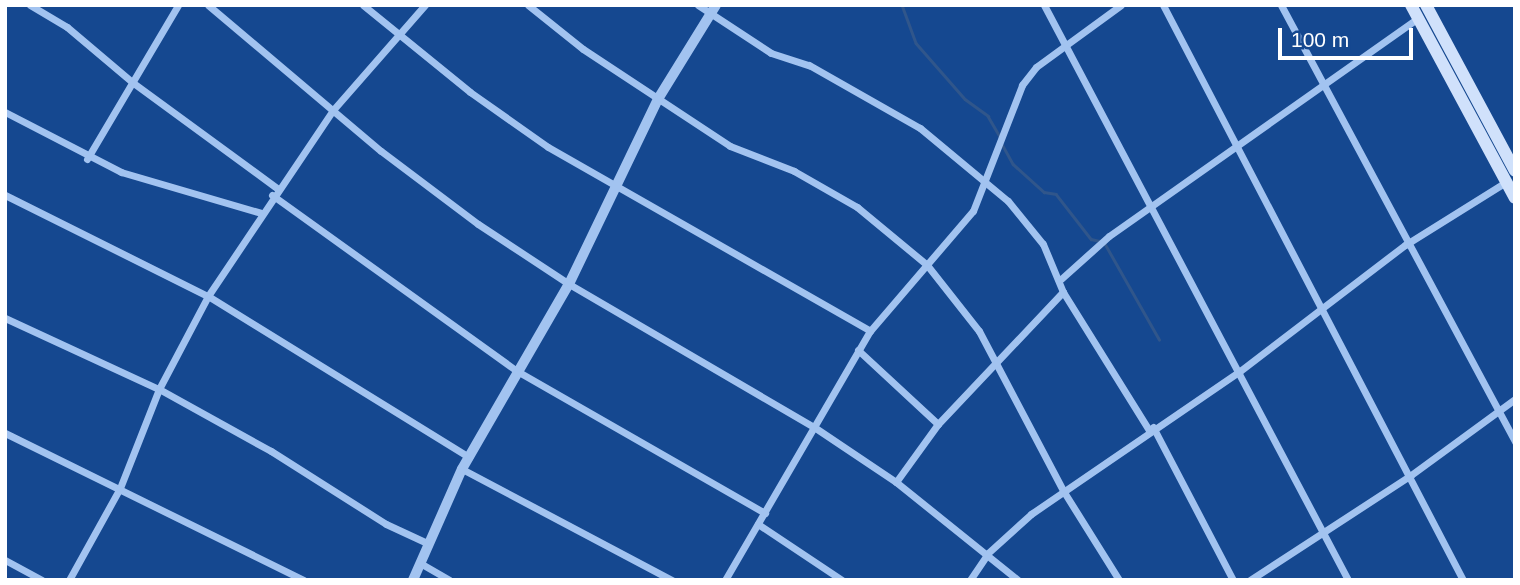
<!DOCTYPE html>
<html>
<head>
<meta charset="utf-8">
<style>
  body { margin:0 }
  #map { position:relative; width:1520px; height:585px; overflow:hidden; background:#154890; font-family:Helvetica,sans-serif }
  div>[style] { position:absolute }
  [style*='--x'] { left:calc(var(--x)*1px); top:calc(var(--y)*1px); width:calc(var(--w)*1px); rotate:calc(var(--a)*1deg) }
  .stream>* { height:2.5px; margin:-1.25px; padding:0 1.25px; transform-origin:1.25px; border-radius:1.25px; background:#30568b }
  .minor>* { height:7px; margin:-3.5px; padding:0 3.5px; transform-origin:3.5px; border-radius:3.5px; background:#a2c3f0 }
  .tertiary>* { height:10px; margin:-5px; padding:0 5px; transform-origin:5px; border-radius:5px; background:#a2c3f0 }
  .secondary>* { height:12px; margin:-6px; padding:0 6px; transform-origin:6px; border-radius:6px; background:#d0e1fb }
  span { translate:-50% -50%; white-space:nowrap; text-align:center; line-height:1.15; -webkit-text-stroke:5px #154890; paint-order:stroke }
  .frame { position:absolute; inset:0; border:7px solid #fff; pointer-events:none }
  .scale { position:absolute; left:1278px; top:28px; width:135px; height:32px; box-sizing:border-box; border:4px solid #fff; border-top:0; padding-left:9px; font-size:21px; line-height:24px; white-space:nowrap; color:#fff; -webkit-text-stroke:5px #154890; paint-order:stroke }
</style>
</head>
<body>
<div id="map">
  <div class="stream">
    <i style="--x:902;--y:5;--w:40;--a:69.8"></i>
    <i style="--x:916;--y:43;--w:74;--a:48.8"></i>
    <i style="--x:965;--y:99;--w:29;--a:36"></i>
    <i style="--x:988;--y:116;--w:24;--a:60"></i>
    <i style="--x:1002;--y:144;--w:23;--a:61"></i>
    <i style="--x:1013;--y:164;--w:42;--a:42.1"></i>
    <i style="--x:1044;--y:192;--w:12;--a:9"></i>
    <i style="--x:1056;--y:194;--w:57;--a:52.1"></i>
    <i style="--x:1091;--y:239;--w:13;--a:13"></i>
    <i style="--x:1104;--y:242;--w:112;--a:60.4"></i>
  </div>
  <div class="minor">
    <i style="--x:30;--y:5;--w:43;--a:30.7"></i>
    <i style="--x:67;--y:27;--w:85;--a:40.2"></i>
    <i style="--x:132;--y:82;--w:180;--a:36.2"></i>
    <i style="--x:208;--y:5;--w:226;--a:40.2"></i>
    <i style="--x:381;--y:151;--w:121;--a:37"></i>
    <i style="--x:478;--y:224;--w:109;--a:33.4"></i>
    <i style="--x:569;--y:284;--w:284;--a:30.3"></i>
    <i style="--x:814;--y:427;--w:99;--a:33.9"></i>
    <i style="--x:896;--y:482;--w:156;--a:38.8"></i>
    <i style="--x:363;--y:5;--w:138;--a:39.1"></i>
    <i style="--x:470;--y:92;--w:95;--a:35.2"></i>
    <i style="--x:548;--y:147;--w:371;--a:29.7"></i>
    <i style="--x:528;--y:5;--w:70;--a:38.7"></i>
    <i style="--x:583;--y:49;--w:176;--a:33.4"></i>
    <i style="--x:730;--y:146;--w:69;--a:21.3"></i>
    <i style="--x:794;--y:171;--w:73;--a:29.7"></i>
    <i style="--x:857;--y:207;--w:91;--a:39.6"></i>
    <i style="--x:927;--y:265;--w:84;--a:51.8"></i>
    <i style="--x:979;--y:331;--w:182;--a:62.2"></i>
    <i style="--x:1064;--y:492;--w:104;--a:58"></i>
    <i style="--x:698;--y:5;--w:87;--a:33.3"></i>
    <i style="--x:771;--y:53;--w:40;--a:18"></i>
    <i style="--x:809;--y:65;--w:128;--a:29.6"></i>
    <i style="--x:920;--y:128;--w:114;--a:39.7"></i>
    <i style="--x:1008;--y:201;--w:55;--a:50.9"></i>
    <i style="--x:1043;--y:244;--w:52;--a:67.4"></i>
    <i style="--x:1063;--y:292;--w:163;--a:58.1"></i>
    <i style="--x:1044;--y:5;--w:650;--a:62.13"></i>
    <i style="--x:1163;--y:5;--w:649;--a:62.45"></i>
    <i style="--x:1281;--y:5;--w:496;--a:61.8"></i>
    <i style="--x:5;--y:112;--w:131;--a:27.3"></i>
    <i style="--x:121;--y:172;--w:146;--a:16.3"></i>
    <i style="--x:87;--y:159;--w:179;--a:-59.4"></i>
    <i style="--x:5;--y:195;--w:227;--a:26.5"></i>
    <i style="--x:208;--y:296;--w:307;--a:31.7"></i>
    <i style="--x:272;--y:195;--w:302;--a:35.7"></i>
    <i style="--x:517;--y:371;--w:286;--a:29.8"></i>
    <i style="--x:1061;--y:279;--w:64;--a:-41.9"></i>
    <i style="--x:1109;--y:236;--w:378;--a:-35.2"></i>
    <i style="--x:5;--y:318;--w:170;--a:24.8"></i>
    <i style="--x:159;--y:389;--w:128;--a:29"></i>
    <i style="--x:271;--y:451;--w:136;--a:32.4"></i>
    <i style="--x:386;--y:524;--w:47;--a:24.9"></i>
    <i style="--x:858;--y:350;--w:109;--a:42.8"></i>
    <i style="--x:1153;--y:427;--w:173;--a:62.4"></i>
    <i style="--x:5;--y:433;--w:333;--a:26.2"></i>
    <i style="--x:462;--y:469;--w:238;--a:27.9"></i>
    <i style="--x:896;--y:482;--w:72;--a:-54.1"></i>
    <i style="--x:938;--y:424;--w:182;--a:-46.6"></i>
    <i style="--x:758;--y:524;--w:101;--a:33.7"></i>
    <i style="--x:5;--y:560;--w:42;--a:28.4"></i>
    <i style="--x:420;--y:563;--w:34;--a:30"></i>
    <i style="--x:69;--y:580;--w:105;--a:-61"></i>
    <i style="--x:120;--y:488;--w:106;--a:-68.5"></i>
    <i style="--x:159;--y:389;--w:105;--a:-62.2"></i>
    <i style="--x:208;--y:296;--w:224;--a:-56.1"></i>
    <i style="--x:333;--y:110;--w:140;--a:-48.8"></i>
    <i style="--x:725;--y:580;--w:288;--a:-59.8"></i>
    <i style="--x:870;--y:331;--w:158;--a:-49.4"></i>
    <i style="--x:973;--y:211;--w:135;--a:-68.7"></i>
    <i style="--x:1022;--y:85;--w:23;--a:-52"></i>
    <i style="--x:1036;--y:67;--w:105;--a:-36.1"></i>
    <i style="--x:970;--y:580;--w:32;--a:-56"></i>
    <i style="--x:988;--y:553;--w:58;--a:-42.2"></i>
    <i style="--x:1031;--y:514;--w:253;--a:-34.4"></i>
    <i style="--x:1240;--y:371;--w:208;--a:-37.4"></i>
    <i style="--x:1405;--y:245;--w:119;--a:-32"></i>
    <i style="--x:1250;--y:580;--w:192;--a:-33.1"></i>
    <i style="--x:1411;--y:475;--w:129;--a:-36.2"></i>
  </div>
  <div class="tertiary">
    <i style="--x:413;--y:580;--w:121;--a:-66.2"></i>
    <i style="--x:462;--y:469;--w:214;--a:-60"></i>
    <i style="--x:569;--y:284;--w:205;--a:-64.3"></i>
    <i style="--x:658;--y:99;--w:110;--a:-58.3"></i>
  </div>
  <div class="secondary">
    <i style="--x:1411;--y:5;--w:219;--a:61.7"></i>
    <i style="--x:1426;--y:5;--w:188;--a:61.8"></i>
  </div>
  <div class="frame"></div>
  <div class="scale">100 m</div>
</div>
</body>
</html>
